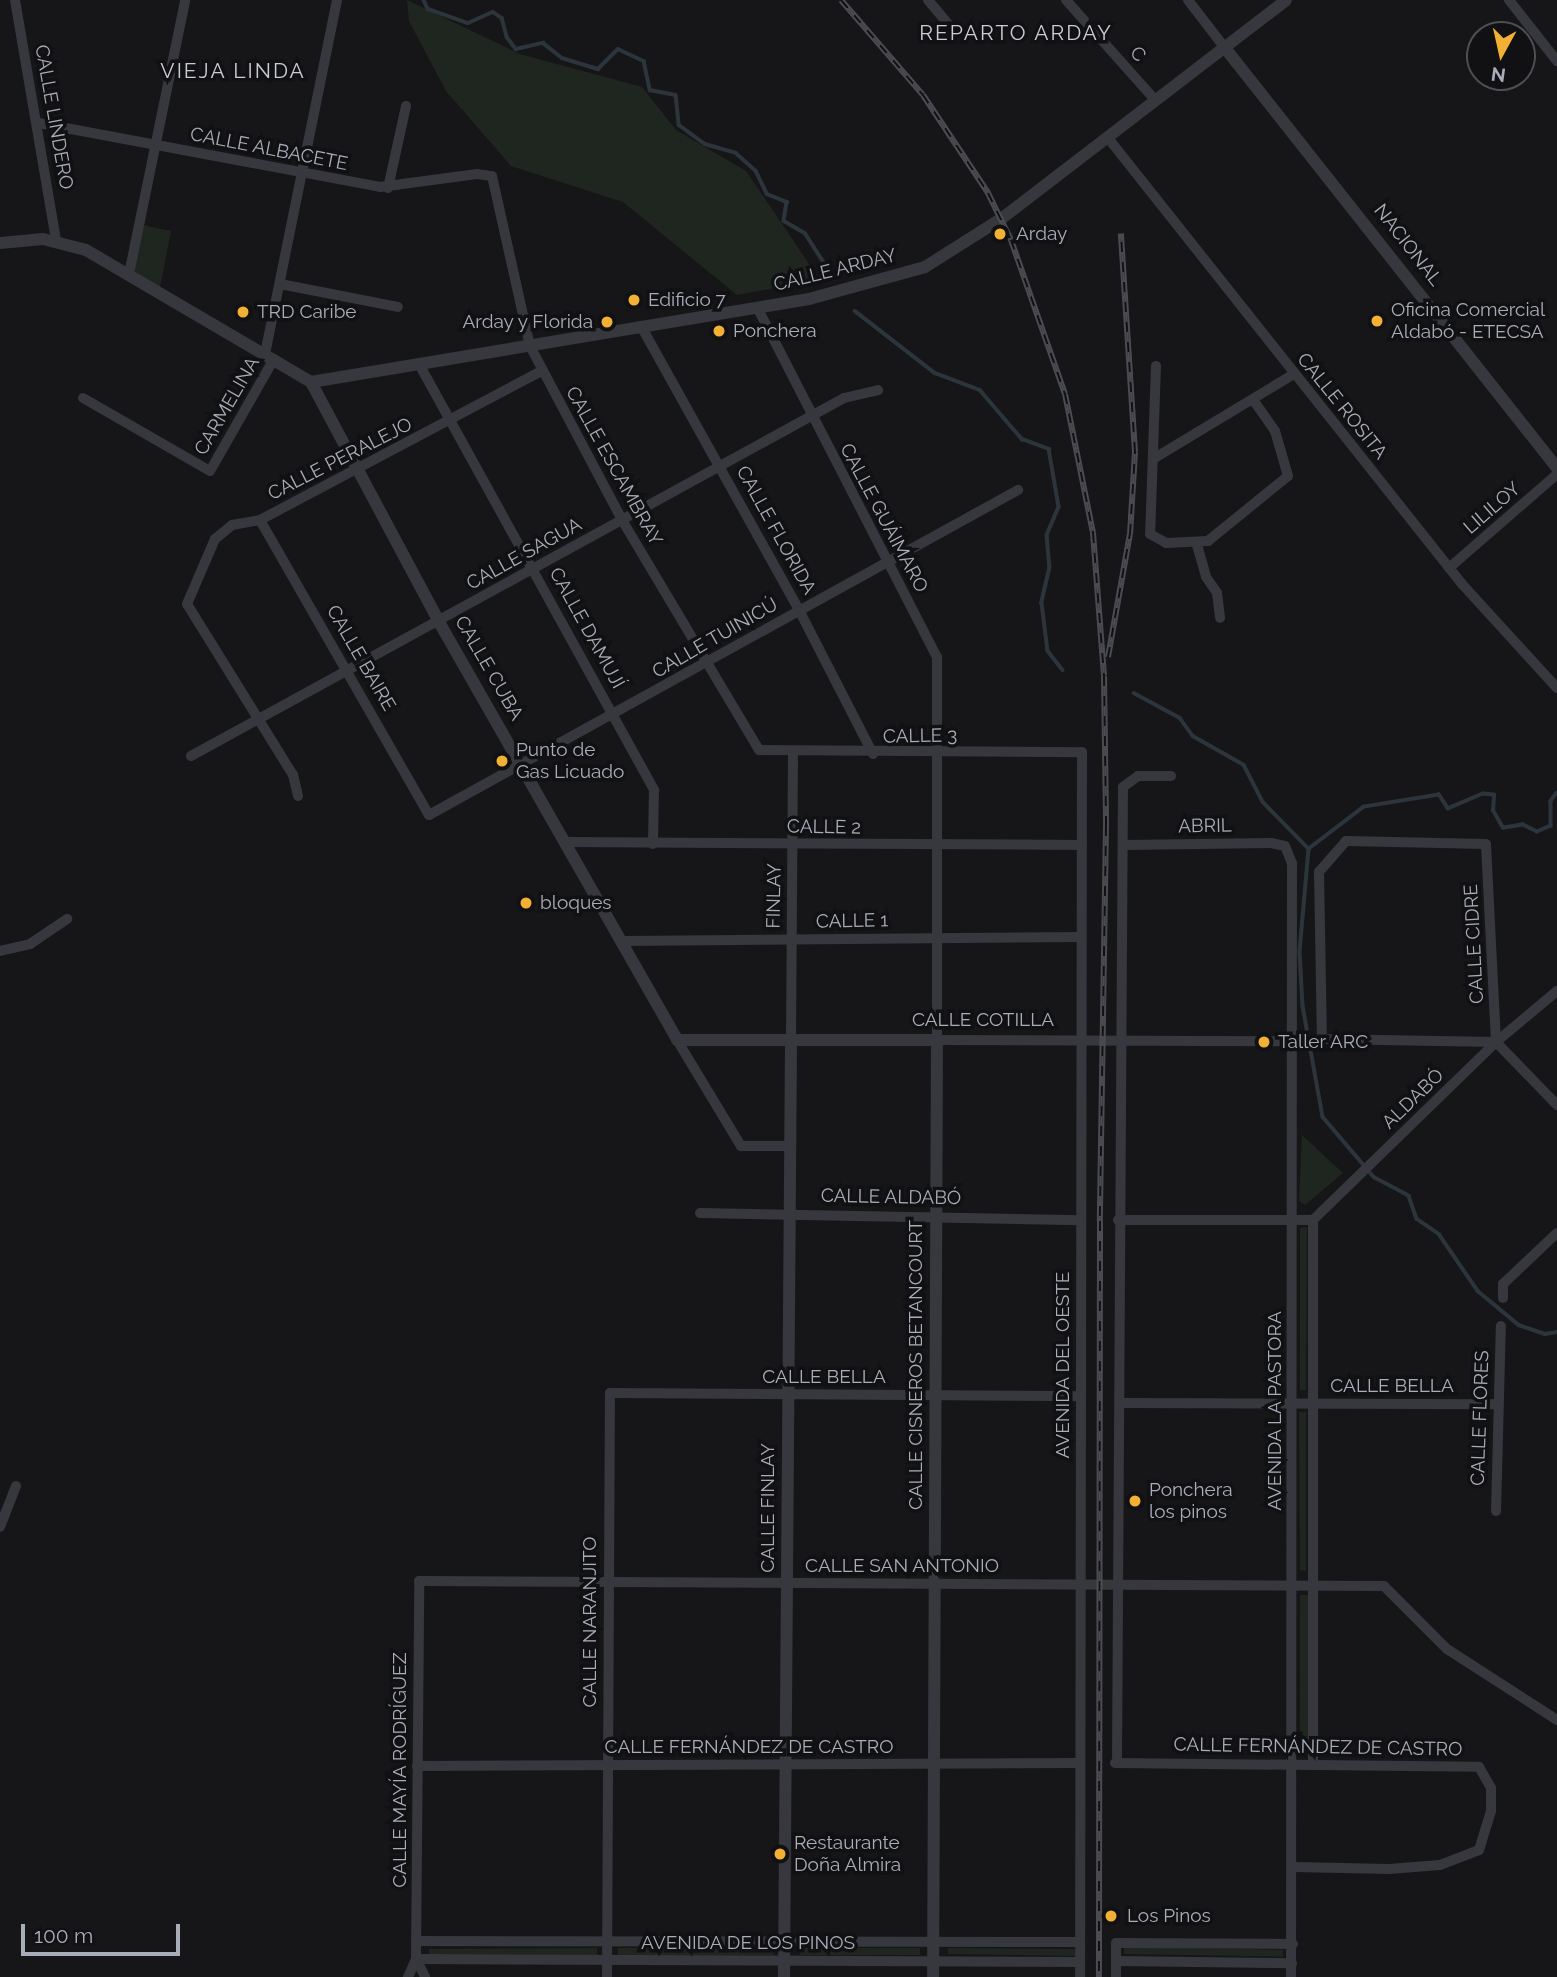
<!DOCTYPE html>
<html>
<head>
<meta charset="utf-8">
<style>
  body { margin:0 }
  #map { position:relative; width:1557px; height:1977px; overflow:hidden; background:#161618; font-family:Raleway,sans-serif }
  div>[style] { position:absolute }
  [style*='--x'] { left:calc(var(--x)*1px); top:calc(var(--y)*1px); width:calc(var(--w)*1px); rotate:calc(var(--a)*1deg) }
  .green>* { inset:0; background:#1e261f; transform-origin:0 0 }
  .stream>* { height:3.5px; margin:-1.75px; padding:0 1.75px; transform-origin:1.75px; border-radius:1.75px; background:#2c353c }
  .minor>* { height:10px; margin:-5px; padding:0 5px; transform-origin:5px; border-radius:5px; background:#37383d }
  .tertiary>* { height:12px; margin:-6px; padding:0 6px; transform-origin:6px; border-radius:6px; background:#37383d }
  .rail>* { height:6px; margin-top:-3px; transform-origin:0; background:repeating-linear-gradient(90deg,#111113 0 10px,#4a4c52 0 20px); box-sizing:border-box; border-block:2px solid #4a4c52 }
  .dots>* { width:19px; height:19px; translate:-50% -50%; box-sizing:border-box; border:4px solid #111113; border-radius:50% }
  span { translate:-50% -50%; white-space:nowrap; text-align:center; line-height:1.15; -webkit-text-stroke:7px #111113; paint-order:stroke }
  .street-label { font-size:19px; color:#a8adb8 }
  .poi-label { font-size:19px; color:#a8adb8 }
  .left { translate:0 -50%; text-align:left }
  .right { translate:-100% -50%; text-align:right }
  .neighbourhood-label { font-size:21px; color:#c9ccd4; letter-spacing:2px }
  .north { position:absolute; left:1466px; top:21px; width:70px; height:70px; box-sizing:border-box; background:#111113; border:2px solid #4d4f55; border-radius:50%; rotate:188deg; font-size:19px; font-weight:700; line-height:28px; text-align:center; color:#a8adb8 }
  .north::after { content:''; display:block; margin:auto; width:24px; height:32px; background:#f2b134; clip-path:polygon(50% 0,100% 100%,50% 72%,0 100%) }
  .scale { position:absolute; left:21px; top:1924px; width:159px; height:32px; box-sizing:border-box; border:4px solid #a8adb8; border-top:0; padding-left:9px; font-size:21px; line-height:24px; white-space:nowrap; color:#a8adb8; -webkit-text-stroke:5px #111113; paint-order:stroke }
</style>
</head>
<body>
<div id="map">
  <div class="green">
    <i style="clip-path:polygon(407px 0,520px 54px,642px 87px,676px 130px,746px 171px,820px 280px,737px 295px,623px 202px,511px 166px,446px 91px,409px 21px)"></i>
    <i style="clip-path:polygon(143px 225px,171px 231px,160px 287px,134px 273px)"></i>
    <i style="clip-path:polygon(1302px 1135px,1343px 1173px,1305px 1205px,1299px 1201px)"></i>
    <i style="clip-path:polygon(1307px 1227px,1306px 1390px,1300px 1390px,1300px 1228px)"></i>
    <i style="clip-path:polygon(1299px 1412px,1306px 1412px,1306px 1571px,1300px 1570px)"></i>
    <i style="left:1308px;top:1595px;width:156px;height:8px;rotate:90deg"></i>
    <i style="left:1124px;top:1947px;width:159px;height:7px;rotate:1deg"></i>
    <i style="clip-path:polygon(597px 1948px,597px 1955px,429px 1955px,429px 1949px)"></i>
    <i style="left:618px;top:1948px;width:156px;height:7px"></i>
    <i style="left:800px;top:1948px;width:120px;height:7px"></i>
    <i style="clip-path:polygon(948px 1948px,1075px 1949px,1075px 1956px,948px 1954px)"></i>
  </div>
  <div class="stream">
    <i style="--x:424;--y:0;--w:10;--a:66"></i>
    <i style="--x:428;--y:9;--w:42;--a:19.3"></i>
    <i style="--x:468;--y:23;--w:27;--a:-24"></i>
    <i style="--x:493;--y:12;--w:11;--a:34"></i>
    <i style="--x:502;--y:18;--w:20;--a:75"></i>
    <i style="--x:507;--y:37;--w:15;--a:53"></i>
    <i style="--x:516;--y:49;--w:28;--a:-13"></i>
    <i style="--x:543;--y:43;--w:24;--a:38"></i>
    <i style="--x:562;--y:58;--w:38;--a:17"></i>
    <i style="--x:598;--y:69;--w:28;--a:-45"></i>
    <i style="--x:618;--y:49;--w:29;--a:25"></i>
    <i style="--x:644;--y:61;--w:30;--a:78"></i>
    <i style="--x:650;--y:90;--w:26;--a:11"></i>
    <i style="--x:676;--y:95;--w:30;--a:84"></i>
    <i style="--x:679;--y:125;--w:32;--a:36"></i>
    <i style="--x:705;--y:144;--w:32;--a:16"></i>
    <i style="--x:736;--y:153;--w:27;--a:42"></i>
    <i style="--x:756;--y:171;--w:25;--a:64"></i>
    <i style="--x:767;--y:194;--w:22;--a:22"></i>
    <i style="--x:787;--y:202;--w:19;--a:99"></i>
    <i style="--x:784;--y:221;--w:24;--a:30"></i>
    <i style="--x:805;--y:233;--w:54;--a:57.2"></i>
    <i style="--x:855;--y:311;--w:101;--a:37.8"></i>
    <i style="--x:935;--y:373;--w:48;--a:20.7"></i>
    <i style="--x:980;--y:390;--w:65;--a:49.4"></i>
    <i style="--x:1022;--y:439;--w:29;--a:20"></i>
    <i style="--x:1049;--y:449;--w:59;--a:80.2"></i>
    <i style="--x:1059;--y:507;--w:30;--a:113"></i>
    <i style="--x:1047;--y:535;--w:32;--a:85"></i>
    <i style="--x:1050;--y:567;--w:37;--a:103"></i>
    <i style="--x:1042;--y:603;--w:48;--a:82.9"></i>
    <i style="--x:1048;--y:651;--w:24;--a:52"></i>
    <i style="--x:1134;--y:693;--w:52;--a:28.5"></i>
    <i style="--x:1180;--y:718;--w:22;--a:54"></i>
    <i style="--x:1193;--y:736;--w:59;--a:29.6"></i>
    <i style="--x:1244;--y:765;--w:42;--a:62.8"></i>
    <i style="--x:1263;--y:802;--w:66;--a:45.6"></i>
    <i style="--x:1557;--y:793;--w:10;--a:127"></i>
    <i style="--x:1551;--y:801;--w:25;--a:90"></i>
    <i style="--x:1551;--y:826;--w:15;--a:157"></i>
    <i style="--x:1537;--y:832;--w:16;--a:-153"></i>
    <i style="--x:1523;--y:825;--w:20;--a:171"></i>
    <i style="--x:1503;--y:828;--w:20;--a:-120"></i>
    <i style="--x:1493;--y:811;--w:16;--a:-86"></i>
    <i style="--x:1494;--y:795;--w:11;--a:-175"></i>
    <i style="--x:1483;--y:794;--w:38;--a:157"></i>
    <i style="--x:1448;--y:809;--w:17;--a:-123"></i>
    <i style="--x:1439;--y:795;--w:76;--a:170.9"></i>
    <i style="--x:1364;--y:807;--w:69;--a:142.6"></i>
    <i style="--x:1309;--y:849;--w:103;--a:95"></i>
    <i style="--x:1300;--y:952;--w:54;--a:86.8"></i>
    <i style="--x:1303;--y:1006;--w:113;--a:79.8"></i>
    <i style="--x:1323;--y:1117;--w:79;--a:49.6"></i>
    <i style="--x:1374;--y:1177;--w:40;--a:28"></i>
    <i style="--x:1409;--y:1196;--w:24;--a:71"></i>
    <i style="--x:1417;--y:1219;--w:27;--a:34"></i>
    <i style="--x:1439;--y:1234;--w:69;--a:55.6"></i>
    <i style="--x:1478;--y:1291;--w:53;--a:39.7"></i>
    <i style="--x:1519;--y:1325;--w:28;--a:19"></i>
    <i style="--x:1545;--y:1334;--w:12;--a:-9"></i>
  </div>
  <div class="minor">
    <i style="--x:15;--y:0;--w:244;--a:80.3"></i>
    <i style="--x:928;--y:0;--w:35;--a:50"></i>
    <i style="--x:1066;--y:0;--w:135;--a:48.3"></i>
    <i style="--x:1188;--y:0;--w:61;--a:52.4"></i>
    <i style="--x:1509;--y:0;--w:78;--a:51.8"></i>
    <i style="--x:39;--y:123;--w:347;--a:10.6"></i>
    <i style="--x:380;--y:187;--w:98;--a:-7.6"></i>
    <i style="--x:477;--y:174;--w:15;--a:8"></i>
    <i style="--x:492;--y:176;--w:174;--a:77.4"></i>
    <i style="--x:530;--y:346;--w:197;--a:62.1"></i>
    <i style="--x:622;--y:520;--w:268;--a:59.2"></i>
    <i style="--x:759;--y:750;--w:323;--a:0.4"></i>
    <i style="--x:1082;--y:752;--w:1225;--a:90.09"></i>
    <i style="--x:1108;--y:138;--w:569;--a:51.56"></i>
    <i style="--x:1462;--y:584;--w:141;--a:47.6"></i>
    <i style="--x:388;--y:188;--w:84;--a:-77.6"></i>
    <i style="--x:129;--y:274;--w:280;--a:-78.4"></i>
    <i style="--x:280;--y:284;--w:120;--a:11"></i>
    <i style="--x:758;--y:309;--w:391;--a:62.8"></i>
    <i style="--x:937;--y:657;--w:383;--a:90"></i>
    <i style="--x:937;--y:1040;--w:352;--a:0.2"></i>
    <i style="--x:641;--y:326;--w:325;--a:60.9"></i>
    <i style="--x:799;--y:610;--w:162;--a:62.8"></i>
    <i style="--x:265;--y:354;--w:361;--a:-78.5"></i>
    <i style="--x:419;--y:364;--w:487;--a:61.1"></i>
    <i style="--x:654;--y:790;--w:54;--a:91.1"></i>
    <i style="--x:1156;--y:366;--w:168;--a:92"></i>
    <i style="--x:1150;--y:534;--w:18;--a:29"></i>
    <i style="--x:1166;--y:543;--w:42;--a:-2.7"></i>
    <i style="--x:1208;--y:541;--w:103;--a:-39.1"></i>
    <i style="--x:1288;--y:476;--w:47;--a:-106.1"></i>
    <i style="--x:1275;--y:431;--w:38;--a:-125"></i>
    <i style="--x:83;--y:398;--w:146;--a:29.9"></i>
    <i style="--x:210;--y:471;--w:129;--a:-60.3"></i>
    <i style="--x:1153;--y:459;--w:165;--a:-31.1"></i>
    <i style="--x:260;--y:520;--w:340;--a:60.2"></i>
    <i style="--x:429;--y:815;--w:673;--a:-28.89"></i>
    <i style="--x:1197;--y:545;--w:33;--a:74"></i>
    <i style="--x:1206;--y:577;--w:19;--a:55"></i>
    <i style="--x:1217;--y:593;--w:25;--a:83"></i>
    <i style="--x:1449;--y:568;--w:143;--a:-41"></i>
    <i style="--x:191;--y:756;--w:745;--a:-28.73"></i>
    <i style="--x:844;--y:398;--w:35;--a:-13"></i>
    <i style="--x:298;--y:796;--w:22;--a:-103"></i>
    <i style="--x:293;--y:775;--w:201;--a:-121.8"></i>
    <i style="--x:187;--y:604;--w:71;--a:-66.7"></i>
    <i style="--x:215;--y:539;--w:22;--a:-39"></i>
    <i style="--x:232;--y:525;--w:28;--a:-10"></i>
    <i style="--x:260;--y:520;--w:319;--a:-27.9"></i>
    <i style="--x:566;--y:842;--w:516;--a:0.33"></i>
    <i style="--x:1125;--y:845;--w:146;--a:-0.8"></i>
    <i style="--x:1271;--y:843;--w:14;--a:12"></i>
    <i style="--x:1285;--y:846;--w:18;--a:68"></i>
    <i style="--x:1292;--y:863;--w:1114;--a:90.05"></i>
    <i style="--x:624;--y:941;--w:457;--a:-0.5"></i>
    <i style="--x:0;--y:951;--w:31;--a:-13"></i>
    <i style="--x:30;--y:944;--w:45;--a:-34"></i>
    <i style="--x:677;--y:1040;--w:124;--a:58.9"></i>
    <i style="--x:741;--y:1146;--w:49;--a:0"></i>
    <i style="--x:791;--y:1040;--w:287;--a:-89.6"></i>
    <i style="--x:1496;--y:1042;--w:198;--a:-92.9"></i>
    <i style="--x:1486;--y:844;--w:140;--a:-178.8"></i>
    <i style="--x:1346;--y:841;--w:41;--a:131.1"></i>
    <i style="--x:1319;--y:872;--w:167;--a:89"></i>
    <i style="--x:1322;--y:1039;--w:174;--a:1"></i>
    <i style="--x:1496;--y:1042;--w:88;--a:45.9"></i>
    <i style="--x:700;--y:1213;--w:381;--a:1.1"></i>
    <i style="--x:1118;--y:1220;--w:195;--a:0"></i>
    <i style="--x:1313;--y:1220;--w:255;--a:-44.2"></i>
    <i style="--x:1496;--y:1042;--w:80;--a:-39.9"></i>
    <i style="--x:1313;--y:1220;--w:544;--a:90"></i>
    <i style="--x:1503;--y:1298;--w:14;--a:-90"></i>
    <i style="--x:1503;--y:1284;--w:74;--a:-43.4"></i>
    <i style="--x:1120;--y:1403;--w:377;--a:0.2"></i>
    <i style="--x:1496;--y:1511;--w:185;--a:-88.5"></i>
    <i style="--x:0;--y:1527;--w:44;--a:-68.7"></i>
    <i style="--x:1115;--y:1763;--w:364;--a:0.6"></i>
    <i style="--x:1479;--y:1767;--w:24;--a:60"></i>
    <i style="--x:1491;--y:1788;--w:23;--a:90"></i>
    <i style="--x:1491;--y:1811;--w:41;--a:107.1"></i>
    <i style="--x:1479;--y:1850;--w:42;--a:159"></i>
    <i style="--x:1440;--y:1865;--w:51;--a:175.5"></i>
    <i style="--x:1389;--y:1869;--w:95;--a:-178.8"></i>
    <i style="--x:1117;--y:1763;--w:976;--a:-89.65"></i>
    <i style="--x:1123;--y:787;--w:19;--a:-36"></i>
    <i style="--x:1138;--y:776;--w:33;--a:0"></i>
    <i style="--x:417;--y:1766;--w:663;--a:-0.26"></i>
    <i style="--x:416;--y:1941;--w:664;--a:0.09"></i>
    <i style="--x:416;--y:1959;--w:664;--a:0.26"></i>
    <i style="--x:416;--y:1959;--w:20;--a:63"></i>
    <i style="--x:1116;--y:1961;--w:176;--a:0.7"></i>
    <i style="--x:408;--y:1977;--w:20;--a:-66"></i>
    <i style="--x:416;--y:1959;--w:378;--a:-89.5"></i>
    <i style="--x:419;--y:1581;--w:965;--a:0.3"></i>
    <i style="--x:1384;--y:1586;--w:89;--a:45"></i>
    <i style="--x:1447;--y:1649;--w:131;--a:32.8"></i>
    <i style="--x:607;--y:1977;--w:584;--a:-89.71"></i>
    <i style="--x:610;--y:1393;--w:471;--a:0.4"></i>
    <i style="--x:1116;--y:1977;--w:34;--a:-90"></i>
    <i style="--x:1116;--y:1943;--w:177;--a:0.3"></i>
  </div>
  <div class="tertiary">
    <i style="--x:1225;--y:48;--w:535;--a:51.67"></i>
    <i style="--x:0;--y:243;--w:43;--a:-5.3"></i>
    <i style="--x:43;--y:239;--w:44;--a:14.3"></i>
    <i style="--x:86;--y:250;--w:261;--a:30.4"></i>
    <i style="--x:311;--y:382;--w:272;--a:61.9"></i>
    <i style="--x:439;--y:622;--w:481;--a:60.3"></i>
    <i style="--x:677;--y:1040;--w:260;--a:0"></i>
    <i style="--x:937;--y:1040;--w:937;--a:90.24"></i>
    <i style="--x:311;--y:382;--w:505;--a:-9.46"></i>
    <i style="--x:809;--y:299;--w:120;--a:-15.4"></i>
    <i style="--x:925;--y:267;--w:90;--a:-32.3"></i>
    <i style="--x:1001;--y:219;--w:359;--a:-37.5"></i>
    <i style="--x:784;--y:1977;--w:937;--a:-89.57"></i>
  </div>
  <div class="rail">
    <i style="--x:841;--y:0;--w:125;--a:49.2"></i>
    <i style="--x:923;--y:95;--w:118;--a:56.4"></i>
    <i style="--x:988;--y:193;--w:52;--a:63.9"></i>
    <i style="--x:1011;--y:240;--w:163;--a:70.7"></i>
    <i style="--x:1065;--y:394;--w:142;--a:78.6"></i>
    <i style="--x:1093;--y:533;--w:143;--a:85.6"></i>
    <i style="--x:1104;--y:676;--w:150;--a:89.2"></i>
    <i style="--x:1106;--y:826;--w:395;--a:90.9"></i>
    <i style="--x:1100;--y:1221;--w:756;--a:90.08"></i>
    <i style="--x:1108;--y:657;--w:125;--a:-79.9"></i>
    <i style="--x:1130;--y:534;--w:82;--a:-86.5"></i>
    <i style="--x:1135;--y:452;--w:219;--a:-93.7"></i>
  </div>
  <div class="dots">
    <i style="left:1000px;top:234px;background:#f2b134"></i>
    <i style="left:634px;top:300px;background:#f2b134"></i>
    <i style="left:243px;top:312px;background:#f2b134"></i>
    <i style="left:1377px;top:321px;background:#f2b134"></i>
    <i style="left:607px;top:322px;background:#f2b134"></i>
    <i style="left:719px;top:331px;background:#f2b134"></i>
    <i style="left:502px;top:761px;background:#f2b134"></i>
    <i style="left:526px;top:903px;background:#f2b134"></i>
    <i style="left:1264px;top:1042px;background:#f2b134"></i>
    <i style="left:1135px;top:1501px;background:#f2b134"></i>
    <i style="left:780px;top:1854px;background:#f2b134"></i>
    <i style="left:1111px;top:1916px;background:#f2b134"></i>
  </div>
  <div class="street-label">
    <span style="left:1138px;top:54px;rotate:48deg">C</span>
    <span style="left:54px;top:117px;rotate:80deg">CALLE LINDERO</span>
    <span style="left:269px;top:149px;rotate:11deg">CALLE ALBACETE</span>
    <span style="left:1408px;top:245px;rotate:52deg">NACIONAL</span>
    <span style="left:835px;top:270px;rotate:-14deg">CALLE ARDAY</span>
    <span style="left:227px;top:406px;rotate:-60deg">CARMELINA</span>
    <span style="left:1342px;top:406px;rotate:51deg">CALLE ROSITA</span>
    <span style="left:340px;top:459px;rotate:-27deg">CALLE PERALEJO</span>
    <span style="left:614px;top:466px;rotate:61deg">CALLE ESCAMBRAY</span>
    <span style="left:1492px;top:508px;rotate:-41deg">LILILOY</span>
    <span style="left:884px;top:518px;rotate:62deg">CALLE GUÁIMARO</span>
    <span style="left:776px;top:530px;rotate:61deg">CALLE FLORIDA</span>
    <span style="left:524px;top:554px;rotate:-29deg">CALLE SAGUA</span>
    <span style="left:587px;top:628px;rotate:61deg">CALLE DAMUJÍ</span>
    <span style="left:715px;top:638px;rotate:-30deg">CALLE TUINICÚ</span>
    <span style="left:361px;top:658px;rotate:60deg">CALLE BAIRE</span>
    <span style="left:489px;top:668px;rotate:60deg">CALLE CUBA</span>
    <span style="left:920px;top:736px;rotate:-1deg">CALLE 3</span>
    <span style="left:1205px;top:826px;rotate:-1deg">ABRIL</span>
    <span style="left:824px;top:827px;rotate:1deg">CALLE 2</span>
    <span style="left:774px;top:896px;rotate:-89deg">FINLAY</span>
    <span style="left:852px;top:921px;rotate:-1deg">CALLE 1</span>
    <span style="left:1474px;top:944px;rotate:-93deg">CALLE CIDRE</span>
    <span style="left:983px;top:1020px">CALLE COTILLA</span>
    <span style="left:1413px;top:1099px;rotate:-44deg">ALDABÓ</span>
    <span style="left:891px;top:1197px;rotate:1deg">CALLE ALDABÓ</span>
    <span style="left:916px;top:1365px;rotate:-90deg">CALLE CISNEROS BETANCOURT</span>
    <span style="left:1063px;top:1365px;rotate:-90deg">AVENIDA DEL OESTE</span>
    <span style="left:824px;top:1377px">CALLE BELLA</span>
    <span style="left:1392px;top:1386px">CALLE BELLA</span>
    <span style="left:1275px;top:1411px;rotate:-90deg">AVENIDA LA PASTORA</span>
    <span style="left:1480px;top:1418px;rotate:-88deg">CALLE FLORES</span>
    <span style="left:768px;top:1508px;rotate:-90deg">CALLE FINLAY</span>
    <span style="left:902px;top:1566px">CALLE SAN ANTONIO</span>
    <span style="left:590px;top:1622px;rotate:-90deg">CALLE NARANJITO</span>
    <span style="left:749px;top:1747px">CALLE FERNÁNDEZ DE CASTRO</span>
    <span style="left:1318px;top:1747px;rotate:1deg">CALLE FERNÁNDEZ DE CASTRO</span>
    <span style="left:400px;top:1770px;rotate:-90deg">CALLE MAYÍA RODRÍGUEZ</span>
    <span style="left:748px;top:1943px">AVENIDA DE LOS PINOS</span>
  </div>
  <div class="poi-label">
    <span class="left" style="left:1016px;top:234px">Arday</span>
    <span class="left" style="left:648px;top:300px">Edificio 7</span>
    <span class="left" style="left:1391px;top:321px">Oficina Comercial<br>Aldabó - ETECSA</span>
    <span class="left" style="left:257px;top:312px">TRD Caribe</span>
    <span class="right" style="left:593px;top:322px">Arday y Florida</span>
    <span class="left" style="left:733px;top:331px">Ponchera</span>
    <span class="left" style="left:516px;top:761px">Punto de<br>Gas Licuado</span>
    <span class="left" style="left:540px;top:903px">bloques</span>
    <span class="left" style="left:1278px;top:1042px">Taller ARC</span>
    <span class="left" style="left:1149px;top:1501px">Ponchera<br>los pinos</span>
    <span class="left" style="left:794px;top:1854px">Restaurante<br>Doña Almira</span>
    <span class="left" style="left:1127px;top:1916px">Los Pinos</span>
  </div>
  <div class="neighbourhood-label">
    <span style="left:1016px;top:33px">REPARTO ARDAY</span>
    <span style="left:233px;top:71px">VIEJA LINDA</span>
  </div>
  <div class="north">N</div>
  <div class="scale">100 m</div>
</div>
</body>
</html>
